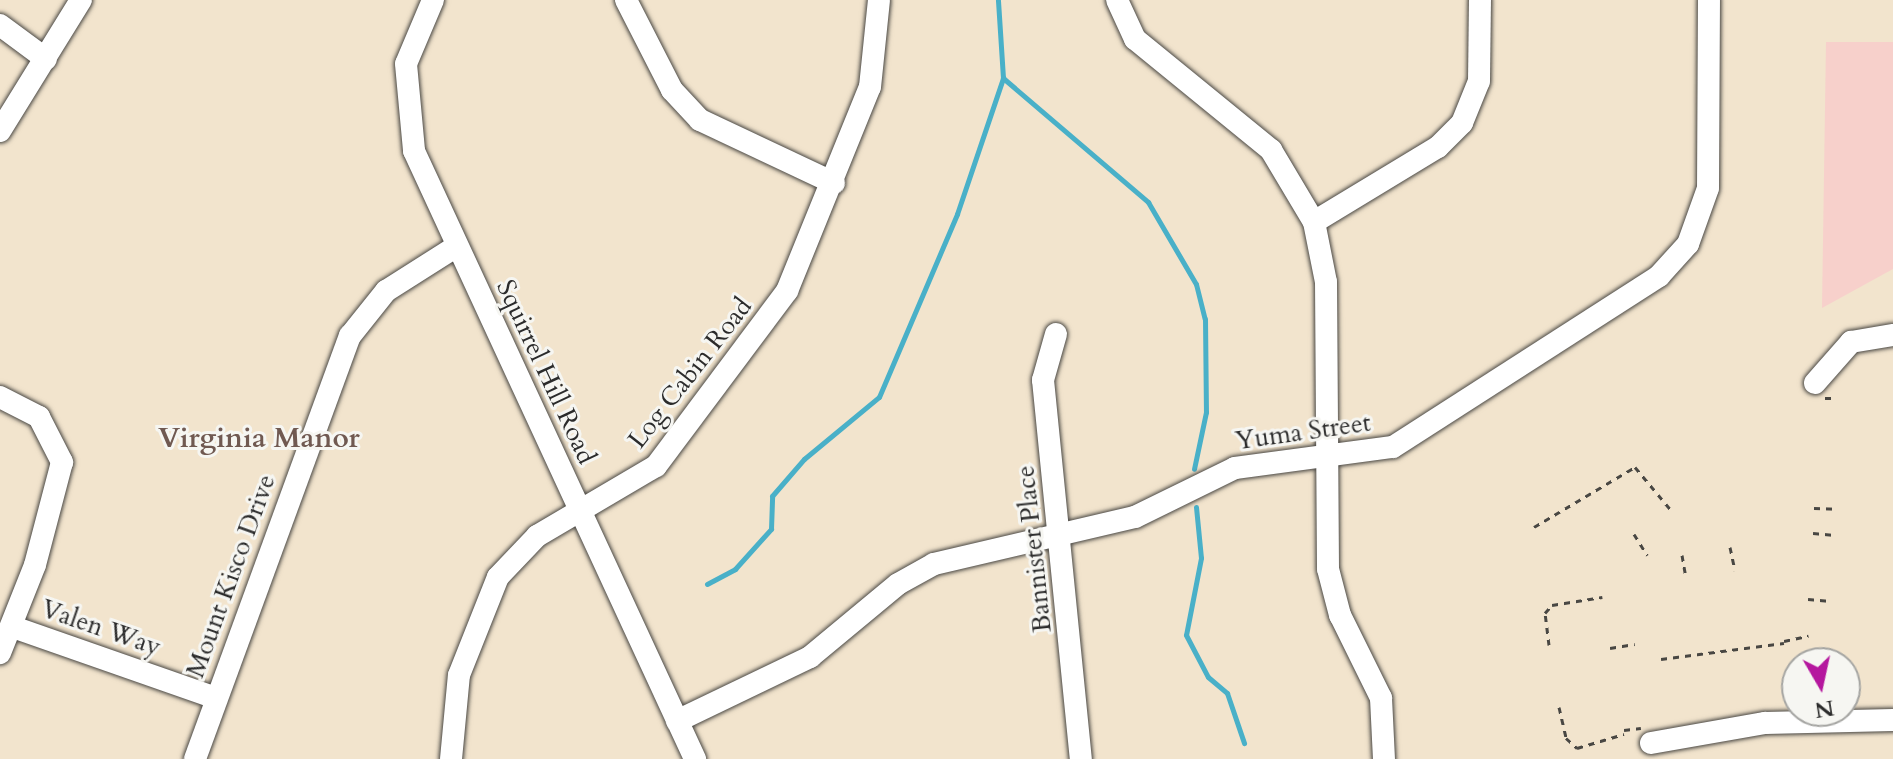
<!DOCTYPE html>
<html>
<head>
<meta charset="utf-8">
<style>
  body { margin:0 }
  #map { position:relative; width:1893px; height:759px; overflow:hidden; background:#f2e4cd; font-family:Cardo,serif }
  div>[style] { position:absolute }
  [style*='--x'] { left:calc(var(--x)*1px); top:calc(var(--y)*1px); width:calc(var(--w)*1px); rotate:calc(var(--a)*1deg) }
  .built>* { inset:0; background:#f7d0cb }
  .stream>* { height:5px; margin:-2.5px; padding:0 2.5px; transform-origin:2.5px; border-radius:2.5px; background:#49b0c8 }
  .path>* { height:3px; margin-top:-1.5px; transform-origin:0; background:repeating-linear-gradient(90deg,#494743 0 6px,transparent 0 12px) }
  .roads { filter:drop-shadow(0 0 2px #494743) drop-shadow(0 0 2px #494743) }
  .minor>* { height:22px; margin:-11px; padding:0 11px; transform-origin:11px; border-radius:11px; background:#fff }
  span { translate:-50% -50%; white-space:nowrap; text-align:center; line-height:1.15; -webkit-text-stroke:6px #f6f6f2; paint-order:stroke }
  .street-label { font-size:26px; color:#2b2b2b }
  .neighbourhood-label { font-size:28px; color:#705951; font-weight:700 }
  .north { position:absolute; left:1781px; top:647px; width:80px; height:80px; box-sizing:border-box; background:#f6f6f2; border:2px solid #a5a5a2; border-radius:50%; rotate:171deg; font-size:22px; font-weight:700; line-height:32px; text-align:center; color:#2b2b2b }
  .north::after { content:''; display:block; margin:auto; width:28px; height:36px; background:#b5179e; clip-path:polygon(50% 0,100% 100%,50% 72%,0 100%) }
</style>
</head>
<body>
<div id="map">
  <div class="built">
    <i style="clip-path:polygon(1826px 42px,1893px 42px,1893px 269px,1822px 308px)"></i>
  </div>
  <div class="stream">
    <i style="--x:1003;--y:78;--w:191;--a:40.5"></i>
    <i style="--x:1148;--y:202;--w:95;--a:59.7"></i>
    <i style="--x:1196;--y:284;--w:36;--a:76"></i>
    <i style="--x:1205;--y:319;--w:93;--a:89.4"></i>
    <i style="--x:1206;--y:412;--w:58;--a:101.9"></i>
    <i style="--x:1196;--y:507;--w:51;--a:84.4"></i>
    <i style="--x:1201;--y:558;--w:78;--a:101"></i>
    <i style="--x:1186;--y:635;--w:47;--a:62.4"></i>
    <i style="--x:1208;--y:677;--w:25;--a:40"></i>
    <i style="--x:1227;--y:693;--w:53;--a:71.2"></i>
    <i style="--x:707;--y:584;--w:32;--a:-28"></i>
    <i style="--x:735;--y:569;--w:54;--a:-48"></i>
    <i style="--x:771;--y:529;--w:33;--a:-88"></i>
    <i style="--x:772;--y:496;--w:49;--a:-49.1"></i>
    <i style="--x:804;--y:459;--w:97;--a:-39.6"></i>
    <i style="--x:879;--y:397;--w:199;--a:-66.9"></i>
    <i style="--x:957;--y:214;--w:144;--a:-71.3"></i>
    <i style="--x:1003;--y:78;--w:78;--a:-93.7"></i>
  </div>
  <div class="path">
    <i style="--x:1825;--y:398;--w:12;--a:0"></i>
    <i style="--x:1814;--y:508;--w:23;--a:2"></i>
    <i style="--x:1534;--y:527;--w:117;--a:-30.7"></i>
    <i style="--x:1635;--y:467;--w:56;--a:50.1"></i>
    <i style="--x:1813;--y:533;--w:22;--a:5"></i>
    <i style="--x:1634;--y:534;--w:25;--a:58"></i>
    <i style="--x:1730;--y:547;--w:24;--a:78"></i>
    <i style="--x:1682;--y:555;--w:23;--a:80"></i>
    <i style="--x:1808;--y:599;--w:23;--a:5"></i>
    <i style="--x:1784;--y:641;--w:25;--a:-12"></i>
    <i style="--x:1549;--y:645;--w:32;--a:-97"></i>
    <i style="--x:1545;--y:613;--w:11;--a:-49"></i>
    <i style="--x:1552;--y:605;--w:51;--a:-9.1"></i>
    <i style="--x:1610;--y:648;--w:25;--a:-9"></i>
    <i style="--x:1661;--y:659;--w:124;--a:-7.4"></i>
    <i style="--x:1793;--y:694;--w:4;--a:-14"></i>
    <i style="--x:1559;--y:707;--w:32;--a:77"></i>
    <i style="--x:1566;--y:738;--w:15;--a:42"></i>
    <i style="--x:1577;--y:748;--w:49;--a:-16.6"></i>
    <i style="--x:1624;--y:730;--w:17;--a:-7"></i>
  </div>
  <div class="roads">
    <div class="minor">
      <i style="--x:433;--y:0;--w:69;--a:112.9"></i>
      <i style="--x:406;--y:64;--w:87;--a:84.7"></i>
      <i style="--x:414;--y:151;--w:670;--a:65.19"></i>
      <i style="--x:626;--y:0;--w:101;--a:62.9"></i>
      <i style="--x:672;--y:90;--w:41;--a:47"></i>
      <i style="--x:700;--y:120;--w:148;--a:25.2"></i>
      <i style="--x:1117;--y:0;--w:43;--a:65.2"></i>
      <i style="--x:1135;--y:39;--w:176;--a:39.2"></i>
      <i style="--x:1271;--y:150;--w:84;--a:59.2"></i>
      <i style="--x:1314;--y:222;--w:61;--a:78.7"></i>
      <i style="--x:1326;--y:282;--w:287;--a:89.6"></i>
      <i style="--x:1328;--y:569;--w:48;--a:75.4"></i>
      <i style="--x:1340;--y:615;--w:93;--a:63.7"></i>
      <i style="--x:1381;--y:698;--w:61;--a:87.2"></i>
      <i style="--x:0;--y:25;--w:57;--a:36.5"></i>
      <i style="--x:0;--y:131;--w:154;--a:-58.3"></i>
      <i style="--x:1314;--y:222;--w:145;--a:-31.2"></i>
      <i style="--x:1438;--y:147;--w:34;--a:-45"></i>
      <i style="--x:1462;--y:123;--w:45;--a:-68"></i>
      <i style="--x:1479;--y:81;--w:81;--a:-89.3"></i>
      <i style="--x:1056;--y:334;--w:48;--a:105.8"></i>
      <i style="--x:1043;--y:380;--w:381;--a:84.3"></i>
      <i style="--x:1815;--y:383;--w:55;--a:-48.7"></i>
      <i style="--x:1851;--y:342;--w:43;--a:-9.5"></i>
      <i style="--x:0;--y:397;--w:44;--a:27.1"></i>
      <i style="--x:39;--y:417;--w:51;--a:62.9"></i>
      <i style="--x:62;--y:462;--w:106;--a:104.7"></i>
      <i style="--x:35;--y:565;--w:95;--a:111.7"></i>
      <i style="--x:13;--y:627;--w:215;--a:19.3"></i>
      <i style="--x:677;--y:721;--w:148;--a:-25.7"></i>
      <i style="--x:810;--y:657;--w:114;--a:-39.7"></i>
      <i style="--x:898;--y:584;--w:41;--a:-29.1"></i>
      <i style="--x:934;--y:564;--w:206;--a:-13.2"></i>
      <i style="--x:1135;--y:517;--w:111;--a:-26.1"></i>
      <i style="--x:1235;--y:468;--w:159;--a:-7.6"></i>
      <i style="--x:1393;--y:447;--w:316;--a:-32.7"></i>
      <i style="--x:1659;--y:276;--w:43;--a:-47.8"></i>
      <i style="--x:1688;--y:244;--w:59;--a:-70.3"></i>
      <i style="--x:1708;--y:188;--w:188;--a:-89.7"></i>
      <i style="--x:1651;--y:743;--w:116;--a:-10"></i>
      <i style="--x:1765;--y:723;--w:128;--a:-1.3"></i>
      <i style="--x:195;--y:759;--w:451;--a:-69.9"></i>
      <i style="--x:350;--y:336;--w:58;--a:-51.3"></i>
      <i style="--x:386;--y:291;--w:84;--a:-32.4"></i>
      <i style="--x:451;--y:759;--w:84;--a:-84.6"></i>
      <i style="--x:459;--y:675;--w:105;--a:-68.3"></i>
      <i style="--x:498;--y:577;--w:57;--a:-46.4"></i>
      <i style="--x:537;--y:536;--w:138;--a:-30.5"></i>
      <i style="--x:656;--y:466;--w:219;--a:-53.2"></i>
      <i style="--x:787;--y:291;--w:220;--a:-67.9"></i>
      <i style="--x:870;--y:87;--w:87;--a:-84.1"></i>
    </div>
  </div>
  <div class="street-label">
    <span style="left:546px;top:372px;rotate:65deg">Squirrel Hill Road</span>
    <span style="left:690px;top:373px;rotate:-52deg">Log Cabin Road</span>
    <span style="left:1303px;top:432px;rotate:-8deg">Yuma Street</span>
    <span style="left:1034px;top:549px;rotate:-96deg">Bannister Place</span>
    <span style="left:231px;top:576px;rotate:-70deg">Mount Kisco Drive</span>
    <span style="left:101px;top:628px;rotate:19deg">Valen Way</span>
  </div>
  <div class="neighbourhood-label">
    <span style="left:259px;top:438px">Virginia Manor</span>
  </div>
  <div class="north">N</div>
</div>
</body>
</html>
